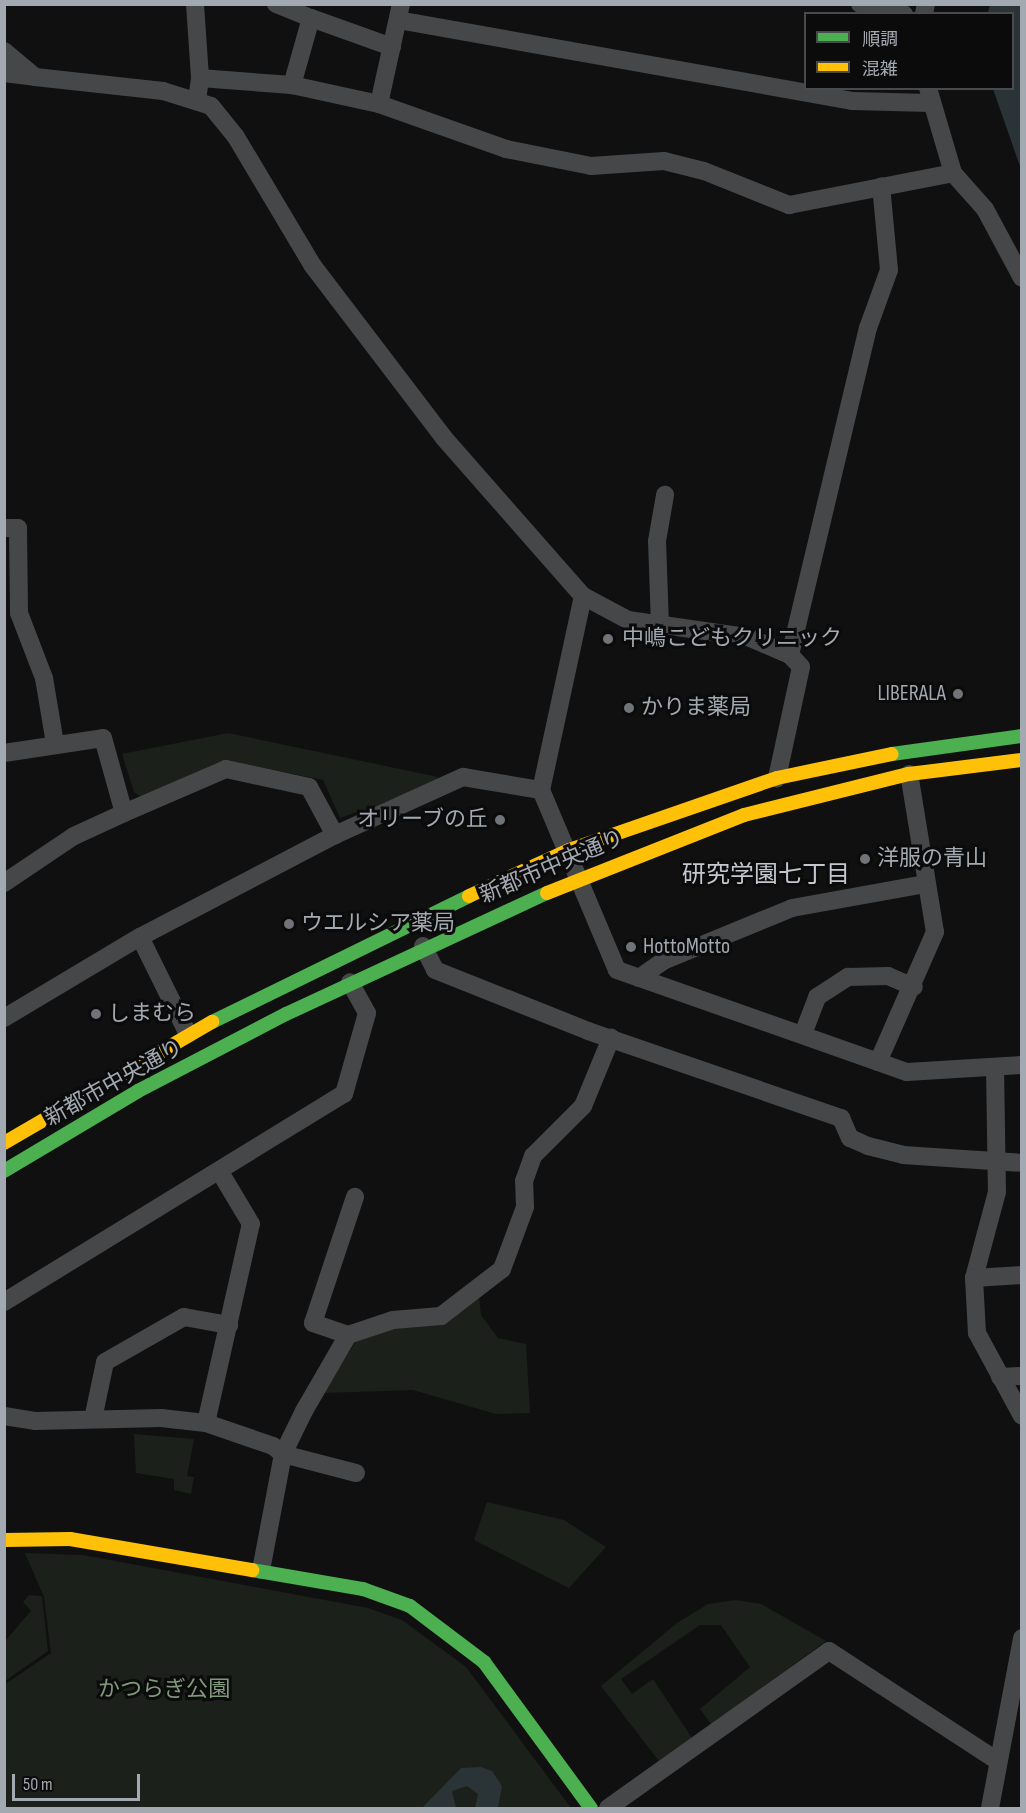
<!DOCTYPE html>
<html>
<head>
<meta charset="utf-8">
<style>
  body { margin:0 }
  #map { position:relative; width:1026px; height:1813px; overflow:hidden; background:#101011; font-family:"Sofia Sans Condensed","Noto Sans JP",sans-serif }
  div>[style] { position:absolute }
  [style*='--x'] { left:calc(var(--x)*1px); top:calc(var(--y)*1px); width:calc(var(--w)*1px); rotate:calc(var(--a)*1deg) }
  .green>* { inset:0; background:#1b201b }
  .water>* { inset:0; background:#2a3336 }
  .street>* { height:18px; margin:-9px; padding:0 9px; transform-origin:9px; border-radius:9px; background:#454749 }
  .fast>* { height:14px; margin:-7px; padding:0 7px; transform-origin:7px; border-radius:7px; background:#4caf50 }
  .slow>* { height:14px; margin:-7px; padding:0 7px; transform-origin:7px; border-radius:7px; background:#ffc107 }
  .dots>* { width:16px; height:16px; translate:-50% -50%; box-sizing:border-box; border:3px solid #0b0b0c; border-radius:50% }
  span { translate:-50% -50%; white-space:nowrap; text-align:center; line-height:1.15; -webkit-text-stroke:6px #0b0b0c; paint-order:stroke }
  .poi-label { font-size:22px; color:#a3a9b0 }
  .left { translate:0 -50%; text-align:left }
  .right { translate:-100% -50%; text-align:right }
  .street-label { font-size:22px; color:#a3a9b0 }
  .park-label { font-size:22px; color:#80997b }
  .neighbourhood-label { font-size:24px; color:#c3c7cd }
  .frame { position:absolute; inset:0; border:6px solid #a3a9b0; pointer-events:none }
  .legend { position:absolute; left:804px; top:12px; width:210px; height:78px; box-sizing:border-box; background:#0b0b0c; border:2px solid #484a4e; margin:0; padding:8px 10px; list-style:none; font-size:18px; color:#a3a9b0 }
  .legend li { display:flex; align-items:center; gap:12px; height:30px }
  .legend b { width:30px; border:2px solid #484a4e }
  .scale { position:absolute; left:12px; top:1774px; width:128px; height:27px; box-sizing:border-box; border:3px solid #a3a9b0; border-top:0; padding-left:8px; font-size:18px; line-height:21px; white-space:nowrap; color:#a3a9b0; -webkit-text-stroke:4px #0b0b0c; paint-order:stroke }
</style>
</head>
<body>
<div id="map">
  <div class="green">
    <i style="clip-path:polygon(228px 733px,438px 777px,436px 785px,359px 818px,356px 812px,340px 818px,323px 780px,225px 760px,142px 797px,134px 792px,122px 754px)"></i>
    <i style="clip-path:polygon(479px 1295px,481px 1315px,498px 1338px,526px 1344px,530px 1413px,496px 1414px,413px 1390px,324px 1393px,358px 1338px)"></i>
    <i style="clip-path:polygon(134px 1434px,194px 1439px,187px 1476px,194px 1477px,191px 1494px,174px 1490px,174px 1479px,136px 1473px)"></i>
    <i style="clip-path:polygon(487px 1502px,564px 1520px,606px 1547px,569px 1588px,474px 1540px)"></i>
    <i style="clip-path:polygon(25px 1553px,83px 1555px,368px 1608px,402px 1620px,466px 1667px,571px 1808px,5px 1808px,4px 1685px,51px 1653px,44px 1597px)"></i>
    <i style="clip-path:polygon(29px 1595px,42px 1596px,48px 1651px,5px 1681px,5px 1641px,31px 1611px,23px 1602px)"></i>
    <i style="clip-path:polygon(736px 1600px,761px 1604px,826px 1641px,711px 1724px,700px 1709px,750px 1667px,721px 1625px,700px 1625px,621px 1679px,632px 1694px,653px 1679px,692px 1738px,659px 1761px,601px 1686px,677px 1623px,708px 1604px)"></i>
  </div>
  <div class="water">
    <i style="clip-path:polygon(990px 5px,1021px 5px,1021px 169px,993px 89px,1012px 88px,1012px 14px,988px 13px)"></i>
    <i style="clip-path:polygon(481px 1767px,492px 1771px,502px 1786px,498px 1808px,475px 1808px,478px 1794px,467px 1786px,452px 1791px,456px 1808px,422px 1808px,461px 1768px)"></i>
  </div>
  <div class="street">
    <i style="--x:195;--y:4;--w:74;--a:86.1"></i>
    <i style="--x:276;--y:4;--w:38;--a:22"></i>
    <i style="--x:311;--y:18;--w:70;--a:105.8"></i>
    <i style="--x:860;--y:4;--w:45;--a:12.8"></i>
    <i style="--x:924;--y:14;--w:10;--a:-79"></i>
    <i style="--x:311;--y:18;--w:86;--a:19.7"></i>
    <i style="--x:398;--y:20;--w:461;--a:10.1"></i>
    <i style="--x:852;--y:101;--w:78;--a:1.5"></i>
    <i style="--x:4;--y:51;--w:40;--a:40"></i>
    <i style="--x:35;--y:77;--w:129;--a:6.2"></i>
    <i style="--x:163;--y:91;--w:50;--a:17.4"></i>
    <i style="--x:211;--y:106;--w:40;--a:51"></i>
    <i style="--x:236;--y:137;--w:150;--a:59.2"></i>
    <i style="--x:313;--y:266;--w:216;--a:52.7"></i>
    <i style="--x:444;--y:438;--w:210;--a:48.7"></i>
    <i style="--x:583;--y:596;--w:198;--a:102.2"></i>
    <i style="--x:541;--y:790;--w:195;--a:67.1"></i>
    <i style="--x:617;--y:970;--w:307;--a:19.4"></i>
    <i style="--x:907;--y:1072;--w:115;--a:-3.5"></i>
    <i style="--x:4;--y:73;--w:31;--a:7"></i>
    <i style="--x:928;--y:88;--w:89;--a:73.6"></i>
    <i style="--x:953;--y:173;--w:48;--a:48.4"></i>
    <i style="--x:985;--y:209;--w:78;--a:61.8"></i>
    <i style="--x:197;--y:100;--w:22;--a:-82"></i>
    <i style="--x:200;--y:78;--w:92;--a:4.4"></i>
    <i style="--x:292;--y:85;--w:89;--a:12.3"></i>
    <i style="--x:379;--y:104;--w:135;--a:19.5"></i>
    <i style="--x:506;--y:149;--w:87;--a:11.3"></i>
    <i style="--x:591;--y:166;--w:73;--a:-3.9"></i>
    <i style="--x:664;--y:161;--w:41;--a:14"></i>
    <i style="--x:704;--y:171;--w:92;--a:21.8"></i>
    <i style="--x:789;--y:205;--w:167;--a:-11"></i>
    <i style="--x:379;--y:104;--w:102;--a:-77.6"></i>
    <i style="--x:4;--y:528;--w:14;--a:0"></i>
    <i style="--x:18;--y:528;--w:85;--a:89.3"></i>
    <i style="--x:19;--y:613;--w:70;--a:69"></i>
    <i style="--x:44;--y:678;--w:67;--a:80.5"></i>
    <i style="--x:583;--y:596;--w:51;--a:28.1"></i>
    <i style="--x:628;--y:620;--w:121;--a:8.1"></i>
    <i style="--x:748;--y:637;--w:46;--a:23.2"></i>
    <i style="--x:790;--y:655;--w:16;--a:47"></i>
    <i style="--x:801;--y:667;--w:114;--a:102.2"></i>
    <i style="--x:660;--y:626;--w:85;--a:-92"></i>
    <i style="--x:657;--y:541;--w:47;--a:-80.1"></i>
    <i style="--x:790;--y:655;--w:336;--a:-76.6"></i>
    <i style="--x:868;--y:328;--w:62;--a:-70.1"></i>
    <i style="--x:889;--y:270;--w:84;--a:-95.4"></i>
    <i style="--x:4;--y:753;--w:100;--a:-8.6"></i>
    <i style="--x:103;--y:738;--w:78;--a:74.4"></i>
    <i style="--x:124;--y:813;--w:111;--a:-23.3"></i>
    <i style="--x:226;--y:769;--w:85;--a:12.2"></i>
    <i style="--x:309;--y:787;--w:55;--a:61.6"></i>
    <i style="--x:4;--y:883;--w:84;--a:-33.9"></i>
    <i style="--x:74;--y:836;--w:55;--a:-24.7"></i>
    <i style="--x:140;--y:937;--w:108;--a:63.7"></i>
    <i style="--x:423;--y:946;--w:27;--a:63"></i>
    <i style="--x:435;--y:970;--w:165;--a:21.7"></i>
    <i style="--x:588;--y:1031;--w:268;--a:19"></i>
    <i style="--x:841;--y:1118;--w:22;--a:66"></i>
    <i style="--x:850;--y:1138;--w:20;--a:24"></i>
    <i style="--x:868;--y:1146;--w:36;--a:14"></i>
    <i style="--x:903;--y:1155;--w:119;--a:3.8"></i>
    <i style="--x:639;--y:978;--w:29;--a:-35"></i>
    <i style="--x:663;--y:961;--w:139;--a:-22.3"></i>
    <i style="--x:792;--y:908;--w:136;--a:-10.2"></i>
    <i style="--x:4;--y:1018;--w:158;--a:-30.8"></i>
    <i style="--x:140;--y:937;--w:220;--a:-27.6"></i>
    <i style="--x:335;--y:835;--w:141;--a:-24.4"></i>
    <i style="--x:463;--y:777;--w:79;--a:9.5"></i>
    <i style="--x:803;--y:1034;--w:40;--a:-69"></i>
    <i style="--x:817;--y:997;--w:37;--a:-33"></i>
    <i style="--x:848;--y:977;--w:40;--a:-1.4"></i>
    <i style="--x:888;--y:976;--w:28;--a:23"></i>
    <i style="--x:878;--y:1062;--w:142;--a:-66.3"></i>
    <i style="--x:935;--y:932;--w:160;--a:-99.3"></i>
    <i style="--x:995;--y:1067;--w:125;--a:89.1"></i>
    <i style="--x:997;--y:1192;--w:89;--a:105"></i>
    <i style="--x:974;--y:1278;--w:55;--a:86.9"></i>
    <i style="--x:977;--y:1333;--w:94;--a:61.5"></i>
    <i style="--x:974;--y:1278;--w:48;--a:-3.6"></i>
    <i style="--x:4;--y:1302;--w:399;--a:-31.5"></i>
    <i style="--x:344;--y:1094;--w:84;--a:-74.1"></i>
    <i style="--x:367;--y:1013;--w:35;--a:-119"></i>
    <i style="--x:348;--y:1335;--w:37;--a:-161"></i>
    <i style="--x:313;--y:1323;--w:133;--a:-71.6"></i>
    <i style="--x:1000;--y:1377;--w:22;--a:-3"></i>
    <i style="--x:4;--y:1416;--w:31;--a:9"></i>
    <i style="--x:35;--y:1421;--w:126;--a:-1.4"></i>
    <i style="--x:161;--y:1418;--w:45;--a:6.3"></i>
    <i style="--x:206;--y:1423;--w:71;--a:18.9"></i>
    <i style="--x:273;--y:1446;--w:13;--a:39"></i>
    <i style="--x:283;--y:1454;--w:118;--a:100.7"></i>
    <i style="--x:93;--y:1419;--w:58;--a:-78.1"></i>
    <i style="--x:105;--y:1362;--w:91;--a:-29.7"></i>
    <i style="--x:184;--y:1317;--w:46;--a:10.1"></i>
    <i style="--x:206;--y:1423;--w:204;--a:-77.3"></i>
    <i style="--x:251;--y:1224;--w:61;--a:-120.8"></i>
    <i style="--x:356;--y:1473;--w:75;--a:-165.4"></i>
    <i style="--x:283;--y:1454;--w:48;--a:-64"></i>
    <i style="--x:304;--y:1411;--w:88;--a:-59.9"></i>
    <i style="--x:348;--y:1335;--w:47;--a:-18.4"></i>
    <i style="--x:393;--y:1320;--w:48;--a:-4.8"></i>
    <i style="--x:441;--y:1316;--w:77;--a:-37.6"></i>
    <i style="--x:502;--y:1269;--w:66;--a:-69.6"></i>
    <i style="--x:525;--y:1207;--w:26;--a:-92"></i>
    <i style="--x:524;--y:1181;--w:27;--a:-70"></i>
    <i style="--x:533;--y:1156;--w:71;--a:-45"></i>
    <i style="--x:583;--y:1106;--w:74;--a:-67.6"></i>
    <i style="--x:608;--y:1808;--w:271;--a:-35.4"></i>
    <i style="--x:829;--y:1651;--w:199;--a:33.1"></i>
    <i style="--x:990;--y:1808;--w:173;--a:-79.3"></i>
  </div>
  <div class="fast">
    <i style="--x:892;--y:754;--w:131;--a:-7.9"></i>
    <i style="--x:212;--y:1022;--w:286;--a:-26.1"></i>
    <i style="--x:4;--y:1171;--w:156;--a:-30.8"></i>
    <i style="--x:138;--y:1091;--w:167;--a:-27.5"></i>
    <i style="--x:286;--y:1014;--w:288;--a:-24.9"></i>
    <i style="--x:252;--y:1570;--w:113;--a:9.7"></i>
    <i style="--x:363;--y:1589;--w:50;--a:19.9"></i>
    <i style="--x:410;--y:1606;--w:93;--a:37.1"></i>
    <i style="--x:484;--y:1662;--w:181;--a:53.8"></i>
  </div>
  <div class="slow">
    <i style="--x:547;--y:893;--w:212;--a:-21.6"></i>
    <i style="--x:744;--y:815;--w:170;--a:-14"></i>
    <i style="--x:909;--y:774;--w:114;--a:-7.1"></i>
    <i style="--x:469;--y:896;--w:110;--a:-24.7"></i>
    <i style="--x:569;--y:850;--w:220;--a:-19.1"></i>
    <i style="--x:777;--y:778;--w:117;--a:-11.8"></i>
    <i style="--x:4;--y:1143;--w:241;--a:-30.2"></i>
    <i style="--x:4;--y:1540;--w:66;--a:-0.9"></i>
    <i style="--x:70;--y:1539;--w:185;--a:9.7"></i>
  </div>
  <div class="dots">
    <i style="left:608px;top:639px;background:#707378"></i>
    <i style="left:958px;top:694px;background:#707378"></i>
    <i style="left:629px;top:708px;background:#707378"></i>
    <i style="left:500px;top:820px;background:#707378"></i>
    <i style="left:865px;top:859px;background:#707378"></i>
    <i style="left:289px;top:924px;background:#707378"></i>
    <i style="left:631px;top:947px;background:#707378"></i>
    <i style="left:96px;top:1014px;background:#707378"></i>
  </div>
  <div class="poi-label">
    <span class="left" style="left:622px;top:639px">中嶋こどもクリニック</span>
    <span class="right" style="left:946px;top:694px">LIBERALA</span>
    <span class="left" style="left:641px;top:708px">かりま薬局</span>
    <span class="right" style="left:488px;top:820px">オリーブの丘</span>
    <span class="left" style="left:877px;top:859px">洋服の青山</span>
    <span class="left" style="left:301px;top:924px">ウエルシア薬局</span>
    <span class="left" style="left:643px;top:947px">HottoMotto</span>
    <span class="left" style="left:108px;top:1014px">しまむら</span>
  </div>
  <div class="street-label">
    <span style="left:552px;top:867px;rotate:-23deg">新都市中央通り</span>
    <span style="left:114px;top:1083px;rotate:-29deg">新都市中央通り</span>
  </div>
  <div class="park-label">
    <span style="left:164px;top:1690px">かつらぎ公園</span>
  </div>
  <div class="neighbourhood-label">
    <span style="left:766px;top:875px">研究学園七丁目</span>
  </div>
  <div class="frame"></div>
  <ul class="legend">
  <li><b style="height:8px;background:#4caf50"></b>順調</li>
  <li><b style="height:8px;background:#ffc107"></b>混雑</li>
  </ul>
  <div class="scale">50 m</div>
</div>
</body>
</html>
